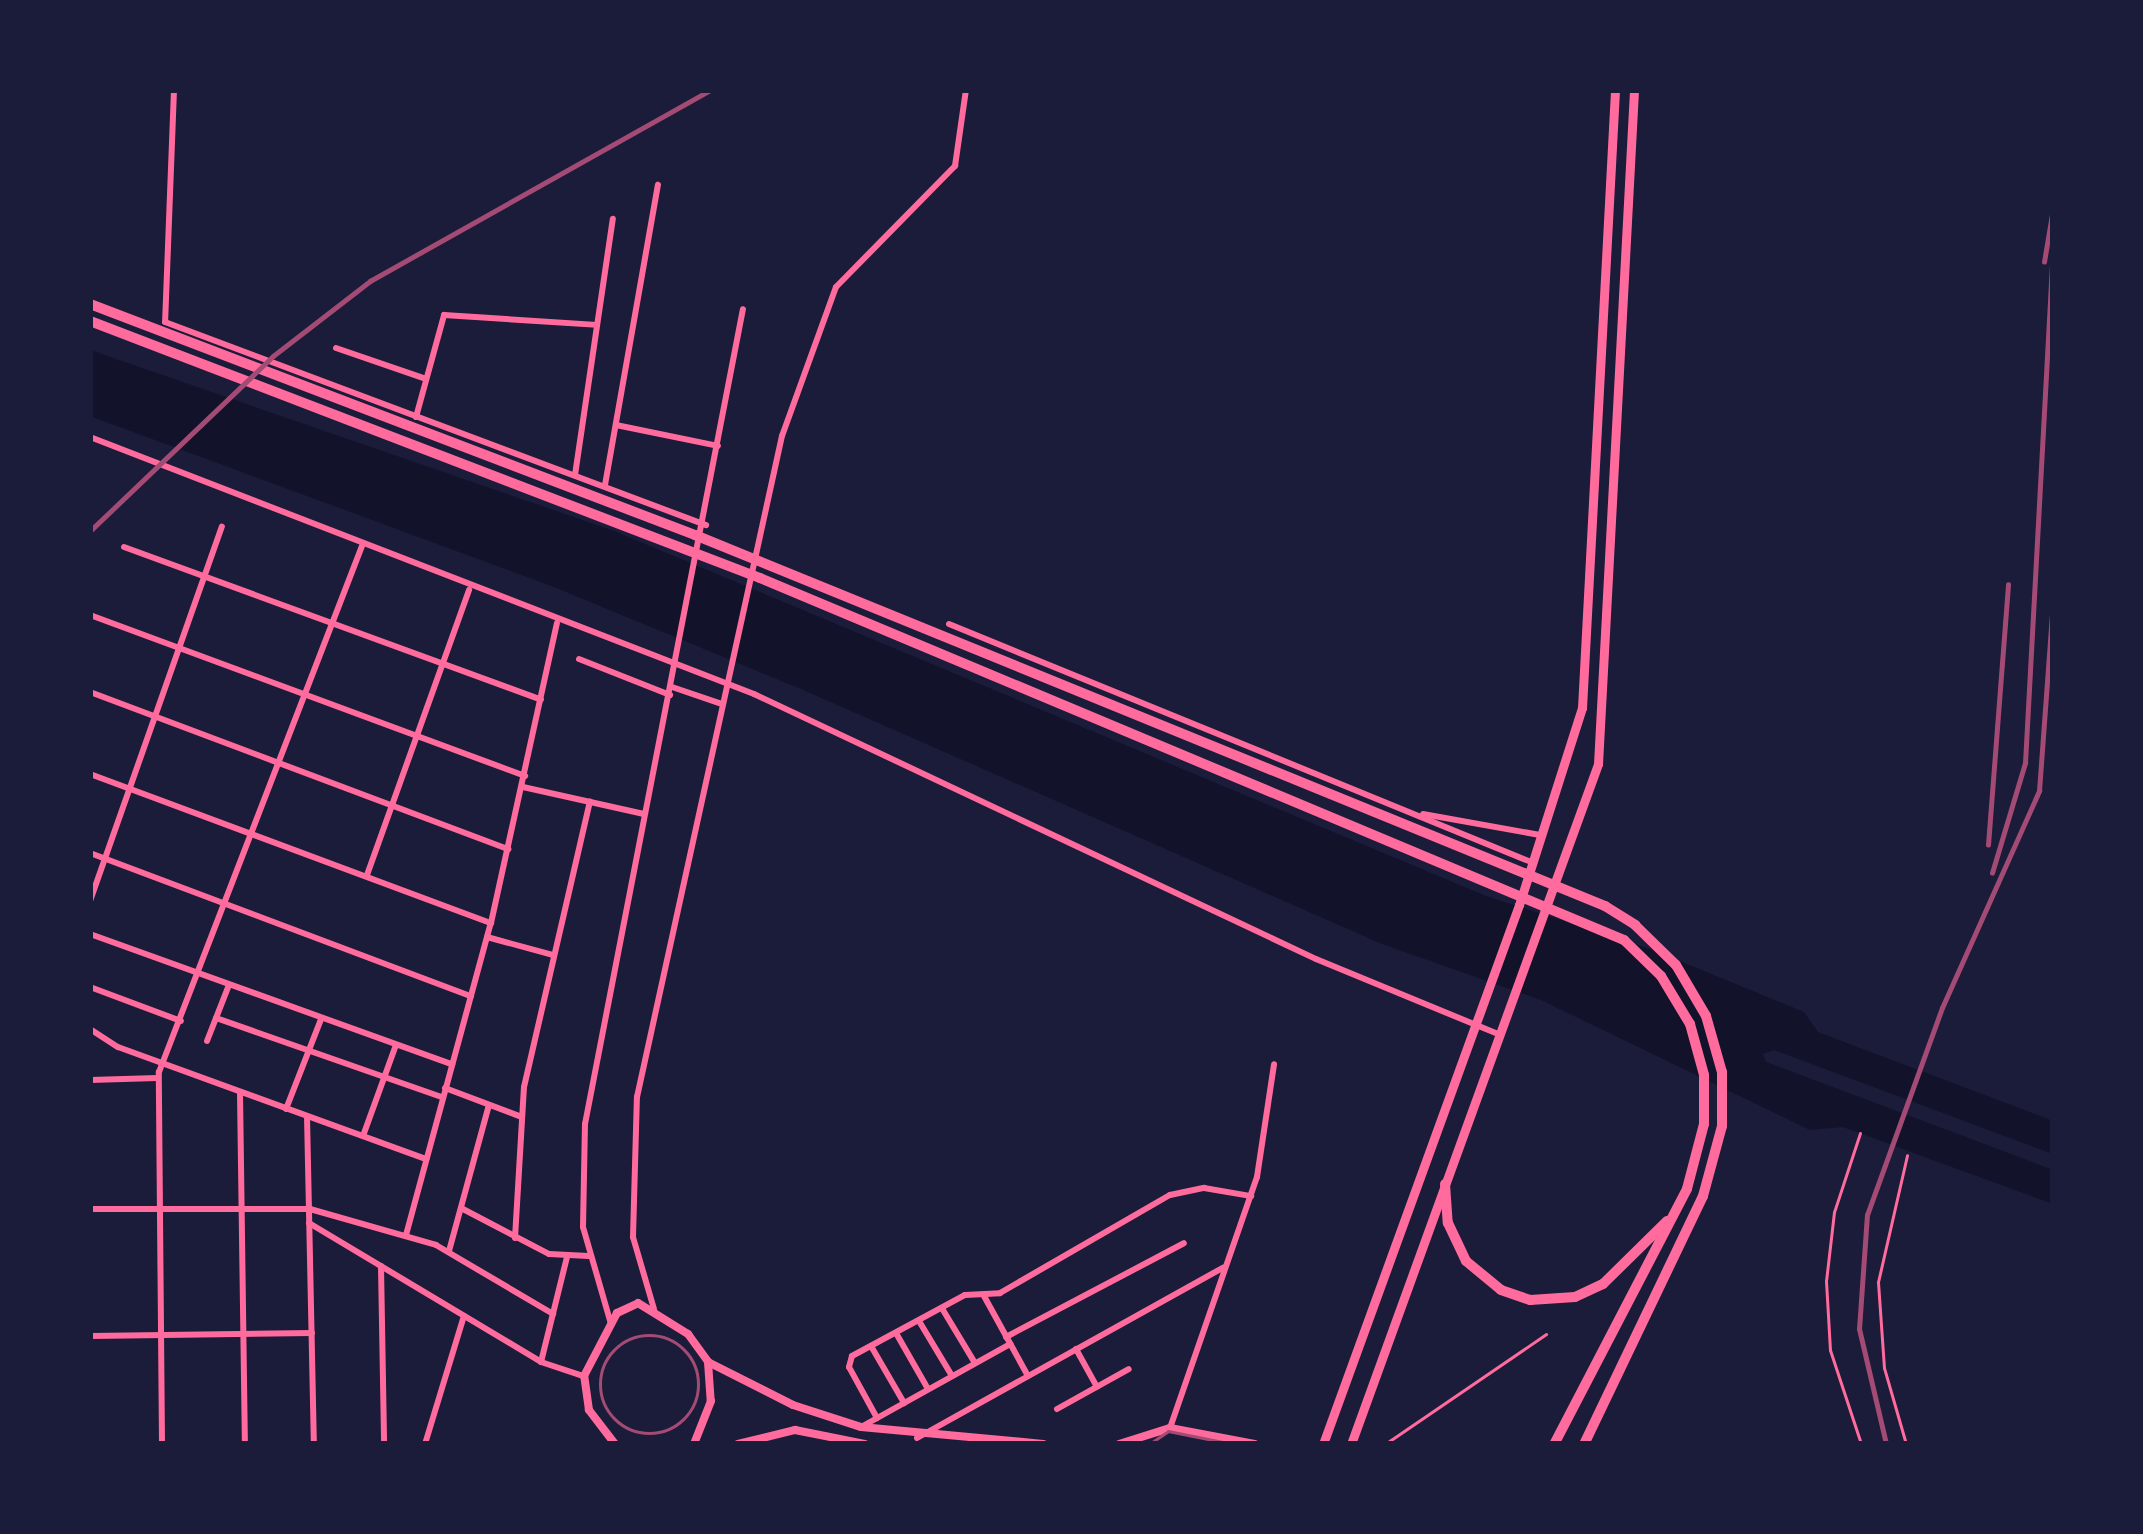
<!DOCTYPE html>
<html>
<head>
<meta charset="utf-8">
<style>
  body { margin:0 }
  #map { position:relative; width:2143px; height:1534px; overflow:hidden; background:#1b1b3a; font-family:Mulish,sans-serif }
  div>[style] { position:absolute }
  [style*='--x'] { left:calc(var(--x)*1px); top:calc(var(--y)*1px); width:calc(var(--w)*1px); rotate:calc(var(--a)*1deg) }
  .water>* { inset:0; background:#12122b }
  .service>* { height:3px; margin:-1.5px; padding:0 1.5px; transform-origin:1.5px; border-radius:1.5px; background:#ff6b9d }
  .minor>* { height:6px; margin:-3px; padding:0 3px; transform-origin:3px; border-radius:3px; background:#ff6b9d }
  .tertiary>* { height:8px; margin:-4px; padding:0 4px; transform-origin:4px; border-radius:4px; background:#ff6b9d }
  .primary>* { height:9px; margin:-4.5px; padding:0 4.5px; transform-origin:4.5px; border-radius:4.5px; background:#ff6b9d }
  .motorway>* { height:10px; margin:-5px; padding:0 5px; transform-origin:5px; border-radius:5px; background:#ff6b9d }
  .tram>* { height:3px; margin:-1.5px; padding:0 1.5px; transform-origin:1.5px; border-radius:1.5px; background:#a44b75 }
  .tram>.ring { margin:-1.5px; padding:0; box-sizing:content-box; background:none; border:3px solid #a44b75; border-radius:50% }
  .rail>* { height:4.5px; margin:-2.25px; padding:0 2.25px; transform-origin:2.25px; border-radius:2.25px; background:#a44b75 }
  span { translate:-50% -50%; white-space:nowrap; text-align:center; line-height:1.15; -webkit-text-stroke:9px #1b1b3a; paint-order:stroke }
  .frame { position:absolute; inset:0; border:93px solid #1b1b3a; pointer-events:none }
</style>
</head>
<body>
<div id="map">
  <div class="water">
    <i style="clip-path:polygon(90px 350px,614px 531px,1486px 896px,1653px 950px,1804px 1012px,1818px 1032px,2053px 1121px,2053px 1154px,1774px 1050px,1763px 1054px,1766px 1062px,2053px 1170px,2053px 1204px,1843px 1127px,1810px 1130px,1541px 1000px,1382px 944px,801px 689px,554px 587px,90px 416px)"></i>
  </div>
  <div class="service">
    <i style="--x:1860;--y:1133;--w:83;--a:108.2"></i>
    <i style="--x:1834;--y:1212;--w:69;--a:96.6"></i>
    <i style="--x:1826;--y:1281;--w:69;--a:86.7"></i>
    <i style="--x:1830;--y:1350;--w:99;--a:71.7"></i>
    <i style="--x:1385;--y:1444;--w:195;--a:-34.3"></i>
    <i style="--x:1906;--y:1444;--w:79;--a:-106.1"></i>
    <i style="--x:1884;--y:1368;--w:86;--a:-94"></i>
    <i style="--x:1878;--y:1282;--w:130;--a:-77.1"></i>
  </div>
  <div class="minor">
    <i style="--x:174;--y:90;--w:232;--a:92.2"></i>
    <i style="--x:165;--y:322;--w:578;--a:20.57"></i>
    <i style="--x:336;--y:348;--w:92;--a:19"></i>
    <i style="--x:416;--y:417;--w:106;--a:-74.6"></i>
    <i style="--x:444;--y:315;--w:153;--a:3.7"></i>
    <i style="--x:616;--y:425;--w:104;--a:11.6"></i>
    <i style="--x:90;--y:437;--w:712;--a:21.16"></i>
    <i style="--x:754;--y:694;--w:621;--a:25.25"></i>
    <i style="--x:1316;--y:959;--w:197;--a:22.4"></i>
    <i style="--x:575;--y:475;--w:259;--a:-81.6"></i>
    <i style="--x:605;--y:485;--w:305;--a:-80"></i>
    <i style="--x:124;--y:547;--w:444;--a:20.1"></i>
    <i style="--x:90;--y:615;--w:464;--a:20.3"></i>
    <i style="--x:949;--y:624;--w:629;--a:22.24"></i>
    <i style="--x:579;--y:659;--w:98;--a:21.6"></i>
    <i style="--x:672;--y:687;--w:50;--a:18.8"></i>
    <i style="--x:90;--y:692;--w:447;--a:20.6"></i>
    <i style="--x:90;--y:774;--w:428;--a:20.4"></i>
    <i style="--x:523;--y:787;--w:124;--a:12.6"></i>
    <i style="--x:1423;--y:814;--w:119;--a:10.2"></i>
    <i style="--x:90;--y:853;--w:407;--a:20.6"></i>
    <i style="--x:367;--y:875;--w:303;--a:-70.3"></i>
    <i style="--x:90;--y:901;--w:397;--a:-70.6"></i>
    <i style="--x:90;--y:934;--w:385;--a:19.8"></i>
    <i style="--x:487;--y:937;--w:68;--a:15.3"></i>
    <i style="--x:90;--y:987;--w:97;--a:20.5"></i>
    <i style="--x:216;--y:1018;--w:239;--a:19.3"></i>
    <i style="--x:90;--y:1029;--w:33;--a:33"></i>
    <i style="--x:118;--y:1047;--w:328;--a:20"></i>
    <i style="--x:207;--y:1041;--w:60;--a:-68.6"></i>
    <i style="--x:90;--y:1080;--w:67;--a:-1.7"></i>
    <i style="--x:445;--y:1088;--w:79;--a:20.7"></i>
    <i style="--x:240;--y:1093;--w:351;--a:89.2"></i>
    <i style="--x:286;--y:1109;--w:97;--a:-68.7"></i>
    <i style="--x:307;--y:1116;--w:328;--a:88.8"></i>
    <i style="--x:363;--y:1136;--w:97;--a:-70.1"></i>
    <i style="--x:461;--y:1208;--w:99;--a:27.6"></i>
    <i style="--x:549;--y:1254;--w:40;--a:2.9"></i>
    <i style="--x:90;--y:1209;--w:220;--a:0"></i>
    <i style="--x:310;--y:1209;--w:131;--a:15.9"></i>
    <i style="--x:436;--y:1245;--w:136;--a:30.5"></i>
    <i style="--x:309;--y:1223;--w:270;--a:30.9"></i>
    <i style="--x:541;--y:1362;--w:44;--a:18.4"></i>
    <i style="--x:406;--y:1235;--w:323;--a:-74.8"></i>
    <i style="--x:491;--y:923;--w:307;--a:-77.6"></i>
    <i style="--x:515;--y:1238;--w:151;--a:-86.6"></i>
    <i style="--x:524;--y:1087;--w:293;--a:-77"></i>
    <i style="--x:449;--y:1251;--w:151;--a:-74.7"></i>
    <i style="--x:381;--y:1266;--w:178;--a:89"></i>
    <i style="--x:984;--y:1296;--w:91;--a:61.2"></i>
    <i style="--x:654;--y:1309;--w:75;--a:-106.3"></i>
    <i style="--x:633;--y:1237;--w:140;--a:-88.4"></i>
    <i style="--x:637;--y:1097;--w:677;--a:-77.63"></i>
    <i style="--x:782;--y:436;--w:158;--a:-70.1"></i>
    <i style="--x:836;--y:287;--w:170;--a:-45.5"></i>
    <i style="--x:955;--y:166;--w:77;--a:-81.8"></i>
    <i style="--x:943;--y:1310;--w:62;--a:58.9"></i>
    <i style="--x:919;--y:1321;--w:64;--a:59"></i>
    <i style="--x:611;--y:1324;--w:101;--a:-106.1"></i>
    <i style="--x:583;--y:1227;--w:103;--a:-88.9"></i>
    <i style="--x:585;--y:1124;--w:830;--a:-79.03"></i>
    <i style="--x:896;--y:1333;--w:64;--a:60.3"></i>
    <i style="--x:90;--y:1336;--w:222;--a:-0.8"></i>
    <i style="--x:1006;--y:1337;--w:201;--a:-27.8"></i>
    <i style="--x:871;--y:1346;--w:66;--a:59.9"></i>
    <i style="--x:1076;--y:1349;--w:43;--a:61.1"></i>
    <i style="--x:541;--y:1362;--w:108;--a:-76.1"></i>
    <i style="--x:1057;--y:1409;--w:82;--a:-29.1"></i>
    <i style="--x:877;--y:1418;--w:58;--a:-118.8"></i>
    <i style="--x:849;--y:1367;--w:11;--a:-75"></i>
    <i style="--x:852;--y:1356;--w:128;--a:-28.4"></i>
    <i style="--x:965;--y:1295;--w:35;--a:-3"></i>
    <i style="--x:1000;--y:1293;--w:196;--a:-30"></i>
    <i style="--x:1170;--y:1195;--w:35;--a:-12"></i>
    <i style="--x:1204;--y:1188;--w:48;--a:9.7"></i>
    <i style="--x:861;--y:1427;--w:171;--a:-29.1"></i>
    <i style="--x:1170;--y:1428;--w:266;--a:-70.9"></i>
    <i style="--x:1257;--y:1177;--w:114;--a:-81.4"></i>
    <i style="--x:917;--y:1438;--w:351;--a:-29.1"></i>
    <i style="--x:162;--y:1444;--w:372;--a:-90.5"></i>
    <i style="--x:159;--y:1072;--w:564;--a:-68.9"></i>
    <i style="--x:425;--y:1444;--w:134;--a:-73.1"></i>
  </div>
  <div class="tertiary">
    <i style="--x:708;--y:1362;--w:95;--a:26.8"></i>
    <i style="--x:793;--y:1405;--w:71;--a:17.9"></i>
    <i style="--x:861;--y:1427;--w:183;--a:5.3"></i>
    <i style="--x:615;--y:1444;--w:43;--a:-127.4"></i>
    <i style="--x:589;--y:1410;--w:34;--a:-98"></i>
    <i style="--x:584;--y:1376;--w:71;--a:-62.4"></i>
    <i style="--x:617;--y:1313;--w:23;--a:-25"></i>
    <i style="--x:638;--y:1303;--w:59;--a:31.8"></i>
    <i style="--x:688;--y:1334;--w:34;--a:54"></i>
    <i style="--x:708;--y:1362;--w:39;--a:86"></i>
    <i style="--x:711;--y:1401;--w:46;--a:111.6"></i>
    <i style="--x:738;--y:1444;--w:59;--a:-13.8"></i>
    <i style="--x:795;--y:1430;--w:71;--a:11.3"></i>
    <i style="--x:1119;--y:1444;--w:53;--a:-17.4"></i>
    <i style="--x:1170;--y:1428;--w:86;--a:10.7"></i>
  </div>
  <div class="primary">
    <i style="--x:1323;--y:1444;--w:574;--a:-70.02"></i>
    <i style="--x:1519;--y:905;--w:207;--a:-72.3"></i>
    <i style="--x:1582;--y:708;--w:619;--a:-86.94"></i>
    <i style="--x:1351;--y:1444;--w:723;--a:-70.04"></i>
    <i style="--x:1598;--y:764;--w:675;--a:-86.94"></i>
  </div>
  <div class="motorway">
    <i style="--x:90;--y:304;--w:648;--a:20.9"></i>
    <i style="--x:695;--y:535;--w:983;--a:22.18"></i>
    <i style="--x:1605;--y:906;--w:36;--a:32"></i>
    <i style="--x:1635;--y:925;--w:57;--a:44.3"></i>
    <i style="--x:1676;--y:965;--w:59;--a:59.5"></i>
    <i style="--x:1706;--y:1016;--w:58;--a:74.1"></i>
    <i style="--x:1722;--y:1072;--w:54;--a:90"></i>
    <i style="--x:1722;--y:1126;--w:73;--a:105.2"></i>
    <i style="--x:1703;--y:1196;--w:275;--a:115.6"></i>
    <i style="--x:90;--y:321;--w:718;--a:20.99"></i>
    <i style="--x:760;--y:578;--w:937;--a:22.73"></i>
    <i style="--x:1624;--y:940;--w:52;--a:44.2"></i>
    <i style="--x:1661;--y:976;--w:56;--a:58.9"></i>
    <i style="--x:1690;--y:1024;--w:53;--a:74.6"></i>
    <i style="--x:1704;--y:1075;--w:49;--a:90"></i>
    <i style="--x:1704;--y:1124;--w:67;--a:104.7"></i>
    <i style="--x:1687;--y:1189;--w:288;--a:117.5"></i>
    <i style="--x:1445;--y:1184;--w:39;--a:86"></i>
    <i style="--x:1448;--y:1223;--w:42;--a:64.7"></i>
    <i style="--x:1466;--y:1261;--w:45;--a:39.6"></i>
    <i style="--x:1501;--y:1290;--w:31;--a:19"></i>
    <i style="--x:1530;--y:1300;--w:45;--a:-3.8"></i>
    <i style="--x:1575;--y:1297;--w:31;--a:-25"></i>
    <i style="--x:1603;--y:1284;--w:90;--a:-44.5"></i>
  </div>
  <div class="tram">
    <i class="ring" style="left:600px;top:1335px;width:95px;height:95px"></i>
    <i style="--x:1149;--y:1444;--w:23;--a:-34"></i>
    <i style="--x:1168;--y:1431;--w:66;--a:11.3"></i>
  </div>
  <div class="rail">
    <i style="--x:2044;--y:262;--w:55;--a:-80.5"></i>
    <i style="--x:90;--y:531;--w:253;--a:-43.7"></i>
    <i style="--x:273;--y:356;--w:123;--a:-37.7"></i>
    <i style="--x:370;--y:281;--w:391;--a:-29.3"></i>
    <i style="--x:1988;--y:845;--w:261;--a:-85.6"></i>
    <i style="--x:1992;--y:873;--w:115;--a:-73.3"></i>
    <i style="--x:2025;--y:763;--w:518;--a:-86.9"></i>
    <i style="--x:1886;--y:1444;--w:118;--a:-103.2"></i>
    <i style="--x:1859;--y:1329;--w:114;--a:-86"></i>
    <i style="--x:1867;--y:1215;--w:220;--a:-70.1"></i>
    <i style="--x:1942;--y:1008;--w:238;--a:-65.9"></i>
    <i style="--x:2039;--y:791;--w:192;--a:-85.8"></i>
  </div>
  <div class="frame"></div>
</div>
</body>
</html>
